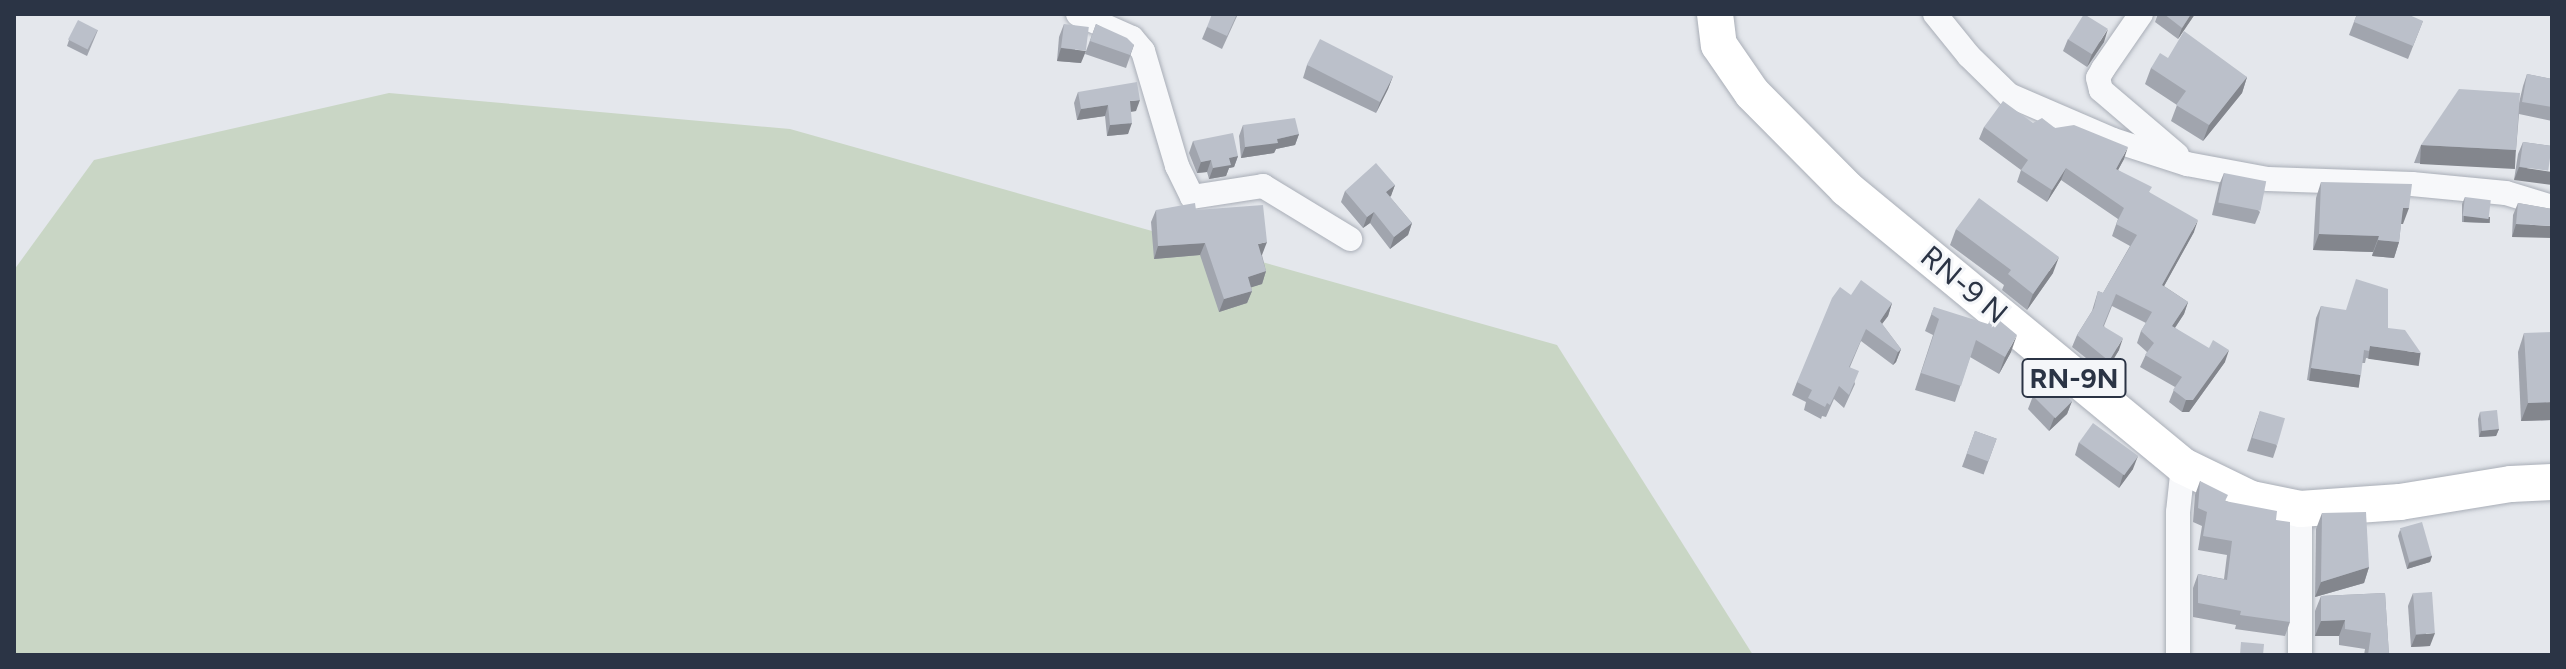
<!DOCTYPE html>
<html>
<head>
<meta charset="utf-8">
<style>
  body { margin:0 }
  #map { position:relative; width:2566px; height:669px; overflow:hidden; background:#e4e7ec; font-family:Figtree,sans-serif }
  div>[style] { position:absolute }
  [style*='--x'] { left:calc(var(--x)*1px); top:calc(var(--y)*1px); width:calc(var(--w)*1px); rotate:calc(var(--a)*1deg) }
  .green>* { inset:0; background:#c9d6c5 }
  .roads { filter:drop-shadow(0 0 2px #a9aeb7) drop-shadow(0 0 2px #a9aeb7) }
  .minor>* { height:24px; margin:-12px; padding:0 12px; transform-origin:12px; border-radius:12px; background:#f7f8fa }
  .primary>* { height:36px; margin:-18px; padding:0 18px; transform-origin:18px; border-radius:18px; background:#fff }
  .wall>* { inset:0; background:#a1a5ae; transform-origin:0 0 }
  .shaded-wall>* { inset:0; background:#83868d; transform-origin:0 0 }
  .building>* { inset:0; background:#bbc0ca; transform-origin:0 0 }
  span { translate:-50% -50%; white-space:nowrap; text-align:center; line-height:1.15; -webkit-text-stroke:6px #f4f6f9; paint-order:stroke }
  .shield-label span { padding:2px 6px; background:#f4f6f9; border:2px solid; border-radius:6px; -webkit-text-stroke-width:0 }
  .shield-label { font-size:28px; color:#2b3445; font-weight:700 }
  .street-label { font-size:30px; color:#2b3445 }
  .frame { position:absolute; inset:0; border:16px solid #2b3445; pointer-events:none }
</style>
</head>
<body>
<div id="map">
  <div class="green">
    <i style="clip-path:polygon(389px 93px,790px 129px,1557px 345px,1753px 655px,14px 655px,14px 270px,94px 160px)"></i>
  </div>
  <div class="roads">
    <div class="minor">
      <i style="--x:1078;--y:14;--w:59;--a:24"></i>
      <i style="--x:1132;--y:38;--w:17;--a:50"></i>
      <i style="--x:1143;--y:51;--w:120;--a:73.5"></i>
      <i style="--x:1177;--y:166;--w:34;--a:64"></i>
      <i style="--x:1192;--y:197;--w:72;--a:-8.8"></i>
      <i style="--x:1263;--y:186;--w:102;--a:31.3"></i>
      <i style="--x:1935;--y:14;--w:54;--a:51"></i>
      <i style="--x:1969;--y:56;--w:56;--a:44.3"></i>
      <i style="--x:2009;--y:95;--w:113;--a:23.4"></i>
      <i style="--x:2113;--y:140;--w:78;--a:18"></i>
      <i style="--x:2187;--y:164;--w:82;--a:10.5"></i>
      <i style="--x:2268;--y:179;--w:144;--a:2"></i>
      <i style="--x:2412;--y:184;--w:94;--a:5.5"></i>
      <i style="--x:2506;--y:193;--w:48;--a:16.9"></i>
      <i style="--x:2141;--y:14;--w:67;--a:124.6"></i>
      <i style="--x:2103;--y:69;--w:10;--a:119"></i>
      <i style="--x:2098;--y:78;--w:12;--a:76"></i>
      <i style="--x:2101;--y:90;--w:100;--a:40.5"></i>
      <i style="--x:2300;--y:509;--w:146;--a:90"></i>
      <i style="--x:2178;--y:655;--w:143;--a:-90"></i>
      <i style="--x:2178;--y:512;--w:46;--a:-83.8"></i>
    </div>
    <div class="primary">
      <i style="--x:1715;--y:14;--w:31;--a:83"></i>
      <i style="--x:1719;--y:45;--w:58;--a:55.5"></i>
      <i style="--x:1752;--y:93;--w:135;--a:45.3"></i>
      <i style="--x:1847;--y:189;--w:435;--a:39.5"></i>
      <i style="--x:2183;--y:466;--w:76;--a:25.9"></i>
      <i style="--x:2251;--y:499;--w:50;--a:11.5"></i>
      <i style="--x:2300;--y:509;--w:100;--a:-4"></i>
      <i style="--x:2400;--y:502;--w:112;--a:-9.2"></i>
      <i style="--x:2511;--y:484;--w:41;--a:-2.8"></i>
    </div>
  </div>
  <div class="wall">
    <i style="clip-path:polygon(1238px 14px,1222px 49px,1202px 39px,1207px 27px)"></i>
    <i style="clip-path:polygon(2158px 14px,2195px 14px,2178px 39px,2155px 22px)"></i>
    <i style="clip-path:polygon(2357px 14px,2423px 21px,2408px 59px,2349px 35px)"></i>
    <i style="clip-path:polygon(1064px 24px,1081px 63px,1057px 61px,1059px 37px)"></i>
    <i style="clip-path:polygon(1096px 24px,1134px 45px,1126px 68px,1085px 54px)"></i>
    <i style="clip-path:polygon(98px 30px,87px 56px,67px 46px,69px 40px)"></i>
    <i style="clip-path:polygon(2068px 39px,2104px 42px,2087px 67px,2063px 51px)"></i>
    <i style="clip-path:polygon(2168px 58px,2247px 77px,2242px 93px,2203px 141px,2171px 121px,2177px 105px,2145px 84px,2151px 68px)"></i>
    <i style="clip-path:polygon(1307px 65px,1393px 76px,1388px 89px,1376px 113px,1303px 78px)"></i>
    <i style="clip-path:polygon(2527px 74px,2552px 79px,2552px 121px,2519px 114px,2516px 150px,2510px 168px,2414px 163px,2421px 145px,2519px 103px,2523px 86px)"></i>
    <i style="clip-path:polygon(1078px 92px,1136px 111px,1131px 112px,1128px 134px,1107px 136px,1105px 116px,1077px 120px,1074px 103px)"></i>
    <i style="clip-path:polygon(2033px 123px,2055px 128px,2124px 159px,2118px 170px,2150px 193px,2194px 232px,2164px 286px,2188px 302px,2184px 314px,2175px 328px,2225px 362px,2189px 412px,2182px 412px,2169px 402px,2175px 387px,2140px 367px,2147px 352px,2137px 343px,2141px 331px,2146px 323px,2112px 306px,2104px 326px,2119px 350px,2105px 373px,2072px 347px,2077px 335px,2092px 311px,2098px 291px,2103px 293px,2130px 246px,2112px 236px,2118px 219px,2061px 180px,2047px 202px,2017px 182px,2021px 170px,1979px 139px,1984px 127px)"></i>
    <i style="clip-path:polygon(1243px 125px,1299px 134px,1295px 145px,1276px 149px,1274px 153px,1241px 158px,1239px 136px)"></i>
    <i style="clip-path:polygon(1193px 141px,1238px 156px,1234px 167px,1229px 168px,1226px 176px,1209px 179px,1207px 172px,1197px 173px,1189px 153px)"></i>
    <i style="clip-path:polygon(2523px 142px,2552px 146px,2514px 180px,2518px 154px)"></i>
    <i style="clip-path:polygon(2224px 173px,2260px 212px,2255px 224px,2212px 215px,2219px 185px)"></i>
    <i style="clip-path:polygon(2321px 182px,2403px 224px,2401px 224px,2399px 242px,2394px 258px,2372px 256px,2373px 252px,2313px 250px,2316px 198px)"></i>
    <i style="clip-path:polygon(1395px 185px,1390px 197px,1412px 223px,1408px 235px,1390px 249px,1370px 223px,1363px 228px,1341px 202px,1345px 191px)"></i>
    <i style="clip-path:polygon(2465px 197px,2488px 223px,2462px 222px,2462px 204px)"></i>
    <i style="clip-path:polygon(2518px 203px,2552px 209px,2512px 237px,2513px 215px)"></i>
    <i style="clip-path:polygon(1156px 210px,1196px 210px,1262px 255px,1266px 271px,1262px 284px,1251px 287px,1252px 291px,1247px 303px,1219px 312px,1200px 255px,1154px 259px,1151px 222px)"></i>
    <i style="clip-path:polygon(1956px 229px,2053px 273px,2027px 310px,2002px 290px,2004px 285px,1950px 245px)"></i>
    <i style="clip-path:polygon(1851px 295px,1892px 303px,1888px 316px,1882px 324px,1901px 349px,1896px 362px,1893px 365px,1861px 341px,1850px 367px,1855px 384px,1844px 408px,1834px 399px,1826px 417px,1822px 416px,1821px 419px,1804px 410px,1806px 402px,1792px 395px,1797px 382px)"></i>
    <i style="clip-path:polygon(2321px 306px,2388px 328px,2417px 365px,2366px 358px,2365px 363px,2362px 363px,2356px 387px,2307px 380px,2316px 318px)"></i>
    <i style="clip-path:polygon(1934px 307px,2011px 352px,1999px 374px,1970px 357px,1955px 402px,1915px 390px,1933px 335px,1925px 331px)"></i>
    <i style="clip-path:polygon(2524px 333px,2552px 420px,2521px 421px,2518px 352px)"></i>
    <i style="clip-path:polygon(2033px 396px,2072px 401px,2067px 414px,2049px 431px,2028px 409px)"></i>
    <i style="clip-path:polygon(2260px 411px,2277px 446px,2273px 458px,2247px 451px)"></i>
    <i style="clip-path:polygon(2480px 412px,2499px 429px,2496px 436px,2479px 437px,2478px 419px)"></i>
    <i style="left:1975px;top:431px;width:23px;height:38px;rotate:20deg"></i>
    <i style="clip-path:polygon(2079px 442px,2133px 469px,2119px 488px,2075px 455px)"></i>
    <i style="clip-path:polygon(2200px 481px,2226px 501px,2276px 520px,2290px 622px,2285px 636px,2235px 629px,2236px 625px,2193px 617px,2193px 588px,2198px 574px,2224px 579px,2227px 555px,2198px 550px,2202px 526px,2193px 522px,2195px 495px)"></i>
    <i style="clip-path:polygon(2322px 513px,2369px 567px,2364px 583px,2315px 597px,2316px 529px)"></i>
    <i style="clip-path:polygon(2400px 530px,2432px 556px,2430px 562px,2407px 569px,2398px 536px)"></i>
    <i style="clip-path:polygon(2385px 593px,2389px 655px,2364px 655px,2365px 649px,2339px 645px,2339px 636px,2315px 636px,2315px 611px,2321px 596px)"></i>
    <i style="clip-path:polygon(2413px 593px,2430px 646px,2411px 647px,2408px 606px)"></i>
  </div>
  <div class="shaded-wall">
    <i style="clip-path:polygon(2191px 14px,2195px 14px,2178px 39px,2182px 28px)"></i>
    <i style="clip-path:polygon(2108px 29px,2104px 42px,2087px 67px,2092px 54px)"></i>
    <i style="clip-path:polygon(1061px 48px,1086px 51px,1081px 63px,1057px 61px)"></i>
    <i style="clip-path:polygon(1393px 76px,1388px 89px,1376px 113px,1381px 100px)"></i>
    <i style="clip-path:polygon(2247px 77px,2242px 93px,2203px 141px,2209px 125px)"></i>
    <i style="clip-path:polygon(1140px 100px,1136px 111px,1126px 112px,1130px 101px)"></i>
    <i style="clip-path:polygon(1108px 105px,1105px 116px,1077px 120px,1081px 109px)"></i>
    <i style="clip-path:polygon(1132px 123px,1128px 134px,1107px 136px,1110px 125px)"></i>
    <i style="clip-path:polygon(1299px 134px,1295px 145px,1276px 149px,1274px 153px,1241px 158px,1245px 147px)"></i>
    <i style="left:2421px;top:145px;width:95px;height:19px;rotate:3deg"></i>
    <i style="clip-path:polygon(2128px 147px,2124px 159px,2112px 181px,2116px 169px)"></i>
    <i style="clip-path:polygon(1238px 156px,1234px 167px,1229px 168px,1226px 176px,1209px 179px,1213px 168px,1229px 158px)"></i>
    <i style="clip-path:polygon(1211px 160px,1207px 172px,1197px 173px,1201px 162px)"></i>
    <i style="clip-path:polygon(2519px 167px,2552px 172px,2552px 185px,2514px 180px)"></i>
    <i style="clip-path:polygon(2066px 168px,2061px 180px,2047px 202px,2052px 190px)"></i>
    <i style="clip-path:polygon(1395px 185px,1391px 196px,1382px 203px,1386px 192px)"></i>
    <i style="clip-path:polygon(2403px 208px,2409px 208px,2403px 224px,2397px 224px)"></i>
    <i style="clip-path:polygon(1374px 212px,1370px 223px,1363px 228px,1367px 217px)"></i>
    <i style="left:2464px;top:216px;width:26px;height:6px;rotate:2deg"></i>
    <i style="clip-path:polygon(2198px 220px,2194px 232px,2158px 297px,2162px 285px)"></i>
    <i style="clip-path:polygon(1412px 223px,1408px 235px,1390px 249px,1394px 237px)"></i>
    <i style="clip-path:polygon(2516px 224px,2552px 226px,2552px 238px,2512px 237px)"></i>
    <i style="clip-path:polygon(2319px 234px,2379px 236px,2373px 252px,2313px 250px)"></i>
    <i style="clip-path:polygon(2378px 240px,2399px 242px,2394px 258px,2372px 256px)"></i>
    <i style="clip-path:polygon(1267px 242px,1262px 255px,1253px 256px,1258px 244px)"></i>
    <i style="clip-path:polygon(1205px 243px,1200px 255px,1154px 259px,1158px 246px)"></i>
    <i style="clip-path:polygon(2059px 257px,2053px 273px,2027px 310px,2033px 294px)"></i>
    <i style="clip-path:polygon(1266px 271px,1262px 284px,1243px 290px,1248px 277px)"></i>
    <i style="clip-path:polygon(1252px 291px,1247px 303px,1219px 312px,1224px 299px)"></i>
    <i style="clip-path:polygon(2188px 302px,2184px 314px,2168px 338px,2172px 326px)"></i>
    <i style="clip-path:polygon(1892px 303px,1888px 316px,1875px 333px,1880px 321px)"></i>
    <i style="clip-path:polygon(2017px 335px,2011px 352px,1999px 374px,2005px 357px)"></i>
    <i style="clip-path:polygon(2123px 338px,2119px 350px,2105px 373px,2109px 361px)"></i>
    <i style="left:2370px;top:346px;width:51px;height:13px;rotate:8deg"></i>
    <i style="clip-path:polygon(1901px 349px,1896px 362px,1893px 365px,1898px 352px)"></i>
    <i style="clip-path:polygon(2229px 350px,2225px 362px,2189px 412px,2182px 412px,2186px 400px)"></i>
    <i style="left:2311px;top:368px;width:50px;height:13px;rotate:8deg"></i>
    <i style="clip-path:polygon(2072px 401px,2067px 414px,2049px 431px,2054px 418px)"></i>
    <i style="clip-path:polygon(2552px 402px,2552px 420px,2521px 421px,2528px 403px)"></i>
    <i style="clip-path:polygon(2499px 429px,2496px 436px,2479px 437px,2481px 431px)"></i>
    <i style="clip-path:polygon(2138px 456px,2133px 469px,2119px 488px,2123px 475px)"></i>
    <i style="clip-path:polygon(2432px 556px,2430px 562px,2407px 569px,2409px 563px)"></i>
    <i style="clip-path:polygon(2369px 567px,2364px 583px,2315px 597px,2321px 582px)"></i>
    <i style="clip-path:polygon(2345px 620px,2339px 636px,2315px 636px,2321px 621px)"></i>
    <i style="clip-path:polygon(2435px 633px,2430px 646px,2411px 647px,2416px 635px)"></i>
  </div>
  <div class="building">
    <i style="clip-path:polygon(1212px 14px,1237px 14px,1227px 36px,1207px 27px)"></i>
    <i style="left:2084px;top:14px;width:28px;height:30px;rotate:32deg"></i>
    <i style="clip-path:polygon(2164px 14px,2191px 14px,2182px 28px)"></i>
    <i style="clip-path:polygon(2357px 14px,2407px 14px,2423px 21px,2413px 46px,2354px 22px)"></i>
    <i style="left:78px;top:20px;width:22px;height:22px;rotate:27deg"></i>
    <i style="left:1064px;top:24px;width:25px;height:24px;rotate:7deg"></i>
    <i style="clip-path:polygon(1096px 24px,1127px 38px,1134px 45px,1130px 55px,1090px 41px)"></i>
    <i style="clip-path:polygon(2184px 31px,2247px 77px,2209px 125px,2176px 105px,2186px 91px,2151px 68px,2160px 53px,2168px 58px)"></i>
    <i style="left:1320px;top:39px;width:82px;height:29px;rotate:27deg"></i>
    <i style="clip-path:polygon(2527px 74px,2552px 79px,2552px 107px,2522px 102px)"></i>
    <i style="clip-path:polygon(1137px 82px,1140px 100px,1130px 101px,1132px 123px,1110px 125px,1108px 105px,1081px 109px,1078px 92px)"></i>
    <i style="clip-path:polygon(2459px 89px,2520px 93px,2516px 150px,2421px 145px)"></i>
    <i style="clip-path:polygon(2003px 101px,2033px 123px,2042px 118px,2055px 128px,2074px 125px,2128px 147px,2116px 169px,2152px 187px,2149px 192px,2198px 220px,2162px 285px,2188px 302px,2172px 326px,2209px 348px,2213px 340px,2229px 350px,2193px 400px,2186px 400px,2173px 390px,2182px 377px,2145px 355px,2154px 343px,2141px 331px,2152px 312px,2116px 294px,2103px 326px,2123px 338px,2109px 361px,2077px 335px,2094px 308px,2098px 291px,2103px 293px,2137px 235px,2116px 224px,2124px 208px,2066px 168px,2052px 190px,2021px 170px,2028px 160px,1984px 127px)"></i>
    <i style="clip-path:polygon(1295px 118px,1299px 134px,1277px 139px,1278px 143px,1245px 147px,1243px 125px)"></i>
    <i style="clip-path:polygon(1233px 133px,1238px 156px,1229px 158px,1231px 165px,1213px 168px,1211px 160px,1201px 162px,1193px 141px)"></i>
    <i style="left:2523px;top:142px;width:29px;height:25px;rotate:8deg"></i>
    <i style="clip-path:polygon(1376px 163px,1395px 185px,1386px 192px,1412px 223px,1394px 237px,1374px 212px,1367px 217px,1345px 191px)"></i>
    <i style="left:2224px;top:173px;width:43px;height:30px;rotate:11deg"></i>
    <i style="clip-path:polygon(2321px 182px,2412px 184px,2409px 208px,2403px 208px,2399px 242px,2378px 240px,2379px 236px,2319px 234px)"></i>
    <i style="left:2465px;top:197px;width:26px;height:19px;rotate:7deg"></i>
    <i style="clip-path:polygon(1979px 198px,2059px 257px,2033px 294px,2008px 274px,2011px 270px,1956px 229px)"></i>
    <i style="clip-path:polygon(1195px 203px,1196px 210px,1263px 205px,1267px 242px,1258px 244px,1266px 271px,1248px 277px,1252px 291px,1224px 299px,1205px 243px,1158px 246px,1156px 210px)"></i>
    <i style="clip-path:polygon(2518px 203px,2552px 209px,2552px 226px,2516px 224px)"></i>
    <i style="clip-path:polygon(2356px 279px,2388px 289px,2388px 328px,2405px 330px,2421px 353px,2370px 346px,2369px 351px,2364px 350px,2361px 375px,2311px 368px,2321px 306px,2346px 310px)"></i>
    <i style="clip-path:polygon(1861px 280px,1892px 303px,1880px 321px,1901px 349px,1898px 352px,1866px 329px,1849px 367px,1859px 371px,1849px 395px,1839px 386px,1830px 405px,1827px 403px,1825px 407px,1808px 398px,1812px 390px,1797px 382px,1832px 298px,1840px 287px,1851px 295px)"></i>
    <i style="clip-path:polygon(1934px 307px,1988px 324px,1993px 315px,2017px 335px,2005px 357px,1976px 340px,1961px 386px,1921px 373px,1939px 319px,1931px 314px)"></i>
    <i style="clip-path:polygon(2552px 332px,2552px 402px,2528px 403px,2524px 333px)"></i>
    <i style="left:2051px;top:380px;width:30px;height:24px;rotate:45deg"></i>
    <i style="left:2497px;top:410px;width:19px;height:17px;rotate:84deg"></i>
    <i style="left:2260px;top:411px;width:26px;height:28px;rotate:16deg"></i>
    <i style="left:2093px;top:423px;width:56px;height:24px;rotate:36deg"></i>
    <i style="left:1975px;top:431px;width:23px;height:24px;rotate:20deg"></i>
    <i style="clip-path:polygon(2200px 481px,2228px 495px,2225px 501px,2277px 511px,2276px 520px,2290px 522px,2290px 622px,2240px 615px,2241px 611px,2198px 603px,2198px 574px,2227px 580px,2232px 541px,2203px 536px,2207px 512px,2198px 508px)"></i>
    <i style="clip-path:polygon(2366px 512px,2369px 567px,2321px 582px,2322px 513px)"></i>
    <i style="left:2422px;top:522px;width:35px;height:23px;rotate:74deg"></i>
    <i style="left:2432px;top:592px;width:41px;height:19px;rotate:86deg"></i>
    <i style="clip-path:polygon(2385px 593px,2389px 655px,2368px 655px,2371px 633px,2345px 629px,2345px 620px,2321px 621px,2321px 596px)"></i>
    <i style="clip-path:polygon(2241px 642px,2264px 644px,2263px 655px,2240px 655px)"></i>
  </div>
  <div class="shield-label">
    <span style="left:2074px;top:378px">RN-9N</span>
  </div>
  <div class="street-label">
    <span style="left:1964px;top:285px;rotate:40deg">RN-9 N</span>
  </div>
  <div class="frame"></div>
</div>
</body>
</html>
